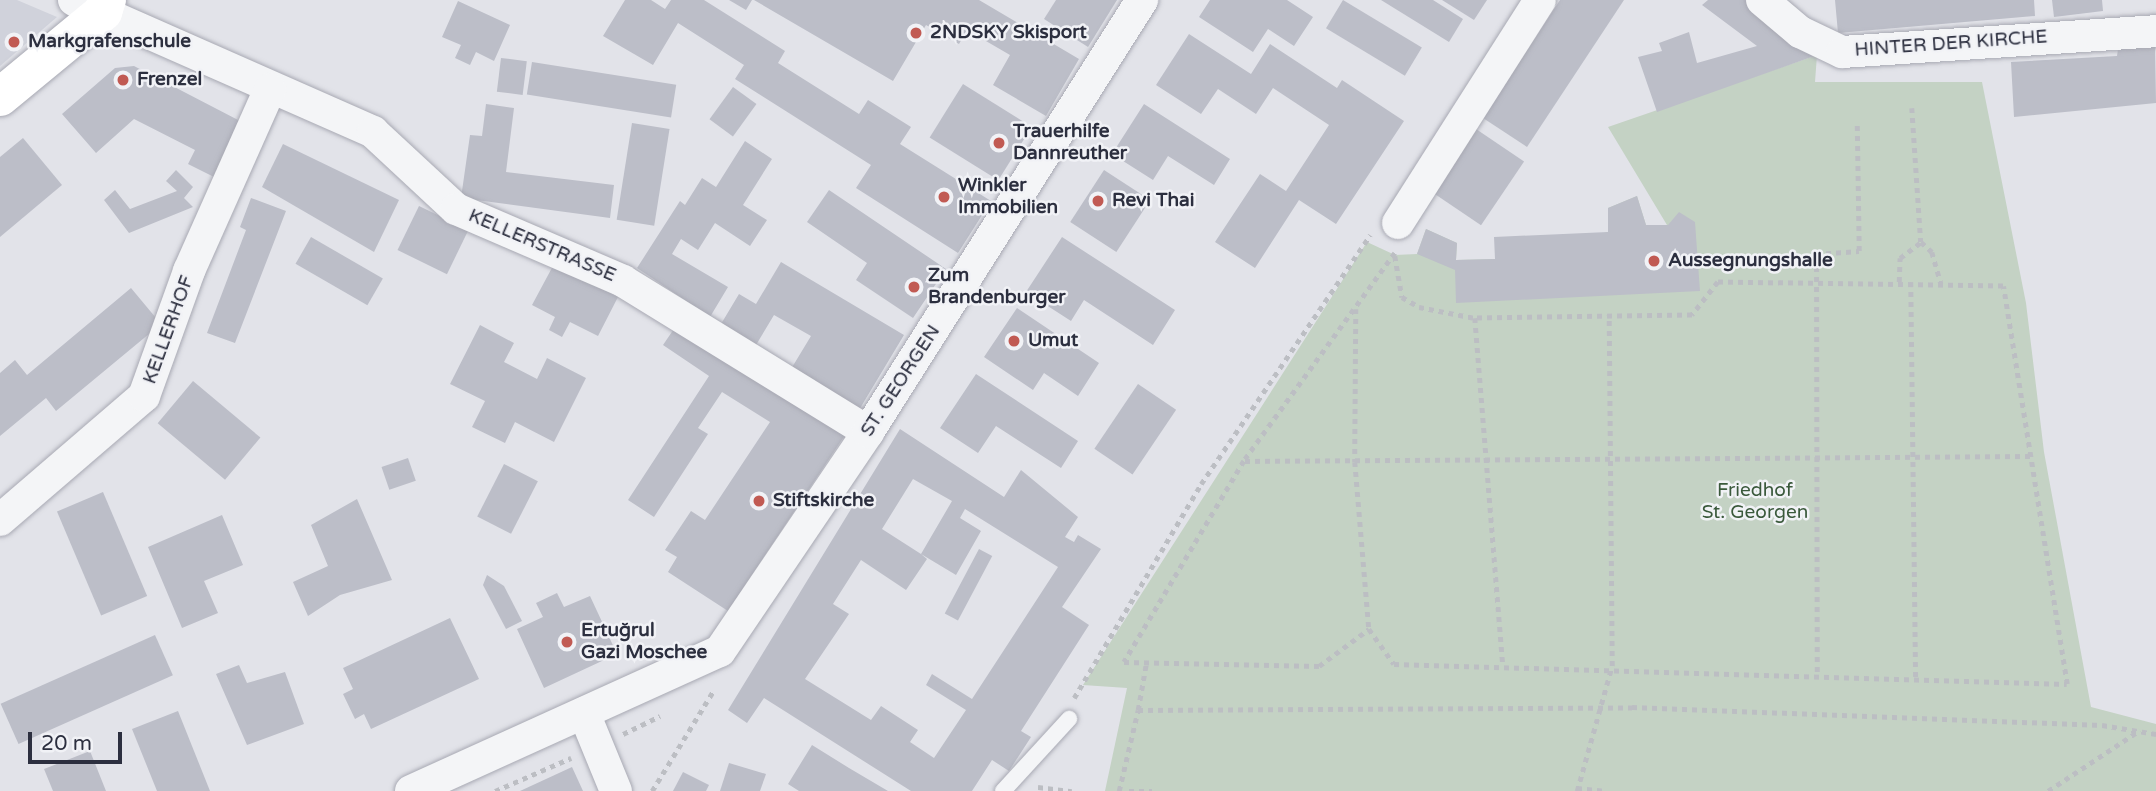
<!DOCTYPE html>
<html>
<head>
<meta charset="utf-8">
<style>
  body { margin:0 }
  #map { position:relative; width:2156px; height:791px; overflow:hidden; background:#e2e3e9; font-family:"Varela Round",sans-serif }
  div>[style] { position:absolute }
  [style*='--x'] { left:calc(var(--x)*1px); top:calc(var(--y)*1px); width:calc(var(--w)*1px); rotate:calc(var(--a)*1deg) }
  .built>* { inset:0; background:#d0d2db }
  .green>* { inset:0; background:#c4d2c4 }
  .building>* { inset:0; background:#bcbec8; transform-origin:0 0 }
  .path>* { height:4.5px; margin-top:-2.25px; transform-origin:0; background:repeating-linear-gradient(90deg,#bcbec3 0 5px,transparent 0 10px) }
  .roads { filter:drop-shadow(0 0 2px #a8a9b3) drop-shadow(0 0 2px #a8a9b3) }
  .lane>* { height:16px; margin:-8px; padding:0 8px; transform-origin:8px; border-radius:8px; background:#f4f5f7 }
  .street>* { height:32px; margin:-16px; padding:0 16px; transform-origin:16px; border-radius:16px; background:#f4f5f7 }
  .secondary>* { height:38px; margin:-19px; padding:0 19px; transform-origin:19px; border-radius:19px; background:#fff }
  .dots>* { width:19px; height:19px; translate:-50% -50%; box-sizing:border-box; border:4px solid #f1f2f6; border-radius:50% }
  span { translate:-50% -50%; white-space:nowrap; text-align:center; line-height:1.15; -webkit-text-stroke:5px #f1f2f6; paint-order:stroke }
  .poi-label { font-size:19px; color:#2c2f3f; font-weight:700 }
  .left { translate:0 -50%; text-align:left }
  .street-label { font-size:19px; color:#2c2f3f }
  .park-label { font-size:19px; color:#3a593b }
  .scale { position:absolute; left:28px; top:732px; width:94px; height:32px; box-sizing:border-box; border:4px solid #2c2f3f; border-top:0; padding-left:9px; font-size:21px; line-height:24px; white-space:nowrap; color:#2c2f3f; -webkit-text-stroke:5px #f1f2f6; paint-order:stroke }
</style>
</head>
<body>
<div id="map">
  <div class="built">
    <i style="clip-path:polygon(0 0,17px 0,57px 17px,0 66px)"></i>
  </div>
  <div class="green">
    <i style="clip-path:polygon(1817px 55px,1815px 82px,1982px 82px,2026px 303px,2044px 452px,2091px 707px,2156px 724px,2156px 791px,1105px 791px,1127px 688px,1083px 685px,1367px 242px,1395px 255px,1417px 254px,1426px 229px,1457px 243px,1456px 260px,1495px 259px,1608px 232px,1608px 208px,1637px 196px,1646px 225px,1667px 225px,1608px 127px)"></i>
  </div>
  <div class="building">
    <i style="clip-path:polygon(625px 0,651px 0,665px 9px,671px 0,704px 0,785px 51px,778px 63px,859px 114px,868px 100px,911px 127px,900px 144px,991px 201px,958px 253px,856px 188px,871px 165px,735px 79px,744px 65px,678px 23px,653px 65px,603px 36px)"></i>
    <i style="clip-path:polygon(729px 0,752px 0,746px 10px)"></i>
    <i style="clip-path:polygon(754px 0,979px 0,1079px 59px,1046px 116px,993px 85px,1010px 55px,967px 30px,959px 44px,926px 25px,893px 81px)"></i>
    <i style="clip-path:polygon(1056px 0,1117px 0,1088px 47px,1044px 19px)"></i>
    <i style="clip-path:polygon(1210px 0,1287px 0,1313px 17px,1294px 46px,1268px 29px,1253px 52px,1199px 17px)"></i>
    <i style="left:1343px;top:0;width:92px;height:33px;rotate:31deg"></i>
    <i style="clip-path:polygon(1381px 0,1433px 0,1463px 19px,1449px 42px)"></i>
    <i style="clip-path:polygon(1442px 0,1487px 0,1474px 20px)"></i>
    <i style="clip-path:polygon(1560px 0,1624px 0,1527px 147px,1483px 118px)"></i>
    <i style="clip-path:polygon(1708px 0,1745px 0,1817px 55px,1657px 112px,1638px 57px,1662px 51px,1659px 43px,1689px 32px,1697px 63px,1757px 46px,1702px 5px)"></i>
    <i style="clip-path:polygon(1835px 0,2034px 0,2035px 16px,1838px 33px)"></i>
    <i style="clip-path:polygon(2052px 0,2102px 0,2103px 11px,2054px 17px)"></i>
    <i style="clip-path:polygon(458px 1px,510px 25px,494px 61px,476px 52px,470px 65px,455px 58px,461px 45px,442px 37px)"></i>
    <i style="clip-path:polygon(1189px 34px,1251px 74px,1270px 44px,1337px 88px,1342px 80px,1404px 121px,1336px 224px,1299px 200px,1255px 268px,1215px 242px,1260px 174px,1286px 191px,1329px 125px,1273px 88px,1256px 114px,1218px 89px,1201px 114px,1156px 85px)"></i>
    <i style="clip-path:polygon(2155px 47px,2156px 103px,2014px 117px,2011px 62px,2117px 56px,2118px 49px)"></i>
    <i style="left:501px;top:58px;width:26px;height:34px;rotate:7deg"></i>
    <i style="left:532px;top:62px;width:146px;height:33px;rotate:9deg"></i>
    <i style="clip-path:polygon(134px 66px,240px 121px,214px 177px,188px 164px,195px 150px,134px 119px,96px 153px,62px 114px,115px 68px)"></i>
    <i style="left:963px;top:84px;width:81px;height:63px;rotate:32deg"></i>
    <i style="left:733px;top:87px;width:29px;height:40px;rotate:36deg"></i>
    <i style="clip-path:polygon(486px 104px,514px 108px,506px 172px,614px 185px,610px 218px,461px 198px,470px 135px,482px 136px)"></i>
    <i style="clip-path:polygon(1144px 104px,1230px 159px,1214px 185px,1168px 156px,1153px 180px,1112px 154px)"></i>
    <i style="left:632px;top:123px;width:38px;height:98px;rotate:9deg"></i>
    <i style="left:1476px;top:129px;width:58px;height:77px;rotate:34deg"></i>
    <i style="clip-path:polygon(23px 138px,62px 185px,0 237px,0 157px)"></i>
    <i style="clip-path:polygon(745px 141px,772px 159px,743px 205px,767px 220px,750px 246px,715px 223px,698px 250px,681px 239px,672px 254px,728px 287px,710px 317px,637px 268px,680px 201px,685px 205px,702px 178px,716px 187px)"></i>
    <i style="clip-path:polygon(283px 144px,399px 200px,374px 252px,262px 187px)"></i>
    <i style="clip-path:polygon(176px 170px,193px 187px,184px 198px,193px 207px,129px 233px,104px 200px,115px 190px,130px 209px,177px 191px,166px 181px)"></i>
    <i style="left:1104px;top:170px;width:55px;height:62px;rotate:33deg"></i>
    <i style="clip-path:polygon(829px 190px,946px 269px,913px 318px,856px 280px,867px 263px,807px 222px)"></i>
    <i style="clip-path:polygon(1637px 196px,1646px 225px,1668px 225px,1679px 212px,1695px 222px,1700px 291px,1456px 303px,1455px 270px,1417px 254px,1426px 229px,1457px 243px,1456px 260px,1495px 259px,1494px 237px,1608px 232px,1608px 208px)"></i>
    <i style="clip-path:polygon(251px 198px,286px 211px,235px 343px,207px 333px,246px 230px,240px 227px)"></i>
    <i style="left:419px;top:206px;width:55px;height:49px;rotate:26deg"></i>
    <i style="left:311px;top:237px;width:83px;height:31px;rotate:30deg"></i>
    <i style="clip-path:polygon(1062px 237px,1175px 310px,1153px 345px,1084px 300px,1071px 321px,1026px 292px)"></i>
    <i style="clip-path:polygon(781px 262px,904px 335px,859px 410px,791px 369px,811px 336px,774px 315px,756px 345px,721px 324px,739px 294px,756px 304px)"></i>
    <i style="clip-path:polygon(554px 264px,618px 297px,598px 336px,570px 322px,562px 337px,549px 330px,555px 317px,532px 305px)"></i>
    <i style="clip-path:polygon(131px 288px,161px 324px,56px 411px,46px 398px,0 436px,0 373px,15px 360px,27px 375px)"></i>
    <i style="clip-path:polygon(1017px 308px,1099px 363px,1078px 396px,1044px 373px,1033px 390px,984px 357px)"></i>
    <i style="clip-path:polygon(680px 320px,847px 432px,728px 611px,668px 572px,677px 557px,665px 550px,691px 511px,705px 520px,770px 422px,722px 392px,698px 428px,708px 434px,654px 517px,628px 500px,709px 376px,663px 345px)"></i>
    <i style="clip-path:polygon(480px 325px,514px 343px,504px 362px,537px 379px,547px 358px,586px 378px,554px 442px,515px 422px,505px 443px,472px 427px,485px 401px,450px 384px)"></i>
    <i style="clip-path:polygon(976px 374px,1078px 441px,1061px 468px,996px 426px,978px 453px,940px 428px)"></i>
    <i style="left:193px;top:381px;width:88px;height:55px;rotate:40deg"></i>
    <i style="left:1138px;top:384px;width:46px;height:78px;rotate:34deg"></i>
    <i style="clip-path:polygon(evenodd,900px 429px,1004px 497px,1021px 470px,1078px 517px,1065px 537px,1074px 542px,1078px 535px,1101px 549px,1062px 607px,1089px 625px,1021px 731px,1031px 737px,1009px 771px,992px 760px,972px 791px,911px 791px,764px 698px,747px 723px,728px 710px,900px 429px,913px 479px,952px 501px,921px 554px,882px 529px,913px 479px,900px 429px,965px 509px,1058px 567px,972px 699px,932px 674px,926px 685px,966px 710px,934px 758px,910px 742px,918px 730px,881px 706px,871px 720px,805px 679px,849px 614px,833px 604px,861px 560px,906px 590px,927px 559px,921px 554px,956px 575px,981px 531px,960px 518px,965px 509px)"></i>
    <i style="left:408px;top:458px;width:24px;height:28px;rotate:71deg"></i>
    <i style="left:504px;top:464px;width:38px;height:59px;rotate:27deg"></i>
    <i style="left:103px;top:492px;width:113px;height:50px;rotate:67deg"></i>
    <i style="clip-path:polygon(357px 499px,392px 580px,340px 595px,308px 616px,293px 582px,328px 566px,311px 525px)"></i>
    <i style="clip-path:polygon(222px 515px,243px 565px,204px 581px,218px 613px,182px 628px,148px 547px)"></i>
    <i style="left:979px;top:549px;width:15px;height:73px;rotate:28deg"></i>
    <i style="clip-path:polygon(487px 575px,504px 586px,522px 621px,506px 629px,483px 585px)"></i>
    <i style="clip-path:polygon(557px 593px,564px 607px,590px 596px,617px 654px,544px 688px,517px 629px,543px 617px,536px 603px)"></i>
    <i style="clip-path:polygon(450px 618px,479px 679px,371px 729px,364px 714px,355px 719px,343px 694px,353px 689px,343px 668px)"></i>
    <i style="left:155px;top:635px;width:44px;height:169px;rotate:66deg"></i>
    <i style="clip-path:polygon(239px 665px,247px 683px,285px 672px,304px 724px,247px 745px,216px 674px)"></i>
    <i style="clip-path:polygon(178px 711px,210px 791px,157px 791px,132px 729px)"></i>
    <i style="clip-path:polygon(812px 745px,849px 768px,888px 791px,799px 791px,788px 784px)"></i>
    <i style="clip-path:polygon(90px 751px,106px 791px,53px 791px,44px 769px)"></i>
    <i style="clip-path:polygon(729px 763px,766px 774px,760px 791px,720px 791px)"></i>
    <i style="clip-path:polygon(572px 767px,583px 791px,520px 791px)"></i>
    <i style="clip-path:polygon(683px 772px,709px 785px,706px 791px,673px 791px)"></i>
  </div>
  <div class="path">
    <i style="--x:1912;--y:108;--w:134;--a:86.2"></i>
    <i style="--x:1921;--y:242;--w:15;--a:42"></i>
    <i style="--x:1932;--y:252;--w:33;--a:74"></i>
    <i style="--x:1395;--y:253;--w:257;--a:126"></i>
    <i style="--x:1244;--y:461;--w:234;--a:120.8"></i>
    <i style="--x:1124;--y:662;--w:195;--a:1.2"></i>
    <i style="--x:1319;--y:666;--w:62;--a:-36.5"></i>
    <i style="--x:1369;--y:629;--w:43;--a:54.5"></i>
    <i style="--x:1394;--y:664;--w:673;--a:1.7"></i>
    <i style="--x:2067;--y:684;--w:403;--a:-99.1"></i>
    <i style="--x:2003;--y:286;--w:285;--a:-179.2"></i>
    <i style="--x:1718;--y:282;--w:42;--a:128.2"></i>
    <i style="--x:1692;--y:315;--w:217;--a:179.2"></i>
    <i style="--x:1475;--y:318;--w:348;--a:85.4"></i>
    <i style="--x:1395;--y:256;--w:42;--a:80.3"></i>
    <i style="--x:1402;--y:297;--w:20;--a:30"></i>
    <i style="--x:1419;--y:307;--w:57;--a:11.1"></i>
    <i style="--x:1899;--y:282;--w:24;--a:-88"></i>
    <i style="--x:1900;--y:258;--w:26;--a:-37"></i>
    <i style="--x:1911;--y:282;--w:396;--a:89.3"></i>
    <i style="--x:1356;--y:309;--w:153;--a:90.4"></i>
    <i style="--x:1355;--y:462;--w:168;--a:85.2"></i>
    <i style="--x:1245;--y:461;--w:785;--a:-0.36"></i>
    <i style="--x:1817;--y:672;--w:418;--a:-90.1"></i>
    <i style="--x:1816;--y:254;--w:43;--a:-4"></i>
    <i style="--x:1859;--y:251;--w:129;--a:-90.9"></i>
    <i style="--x:1074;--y:698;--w:249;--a:-59.3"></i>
    <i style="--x:1201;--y:484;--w:301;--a:-55.8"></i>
    <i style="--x:1138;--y:710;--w:47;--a:-80.1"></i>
    <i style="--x:623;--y:734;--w:41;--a:-25.9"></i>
    <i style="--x:1038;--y:787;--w:34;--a:7"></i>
    <i style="--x:1577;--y:788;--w:27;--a:6"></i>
    <i style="--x:495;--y:791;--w:83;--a:-23.5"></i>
    <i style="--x:652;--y:791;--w:119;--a:-58.5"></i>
    <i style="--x:1119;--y:791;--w:83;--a:-76.8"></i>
    <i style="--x:1138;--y:710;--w:494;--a:-0.3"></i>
    <i style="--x:1632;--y:707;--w:470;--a:2.2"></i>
    <i style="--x:2102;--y:725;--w:55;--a:9.5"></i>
    <i style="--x:1129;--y:791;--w:23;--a:0"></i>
    <i style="--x:1577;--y:791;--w:130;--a:-74.4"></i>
    <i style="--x:1612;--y:666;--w:351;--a:-90.5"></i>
    <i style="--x:2048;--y:791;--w:110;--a:-33.5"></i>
  </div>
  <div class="roads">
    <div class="lane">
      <i style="--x:1003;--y:791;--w:98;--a:-47.5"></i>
    </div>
    <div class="street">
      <i style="--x:74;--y:0;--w:327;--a:23.8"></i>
      <i style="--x:373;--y:132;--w:113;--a:42.9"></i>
      <i style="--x:456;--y:209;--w:182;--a:23.3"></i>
      <i style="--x:623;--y:281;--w:288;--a:31.6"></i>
      <i style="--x:1762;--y:0;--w:50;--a:40.1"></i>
      <i style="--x:1800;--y:32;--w:47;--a:25.5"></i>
      <i style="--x:1842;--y:52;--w:315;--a:-3.8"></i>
      <i style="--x:1398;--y:223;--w:264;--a:-57.5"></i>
      <i style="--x:0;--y:520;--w:190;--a:-40.7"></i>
      <i style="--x:144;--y:396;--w:133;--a:-70.2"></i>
      <i style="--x:189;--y:271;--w:199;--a:-66"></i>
      <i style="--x:584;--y:713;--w:84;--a:67.7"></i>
      <i style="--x:411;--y:791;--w:339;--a:-24.4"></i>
      <i style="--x:720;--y:651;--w:264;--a:-55.9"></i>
      <i style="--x:868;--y:432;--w:512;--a:-57.61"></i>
    </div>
    <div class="secondary">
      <i style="--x:0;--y:97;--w:134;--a:-39.5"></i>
      <i style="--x:103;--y:12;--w:13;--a:-72"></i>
    </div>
  </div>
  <div class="dots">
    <i style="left:916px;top:33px;background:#c15a53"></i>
    <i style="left:14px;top:42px;background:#c15a53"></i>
    <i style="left:123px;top:80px;background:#c15a53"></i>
    <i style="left:999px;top:143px;background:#c15a53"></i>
    <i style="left:944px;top:197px;background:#c15a53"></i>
    <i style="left:1098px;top:201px;background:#c15a53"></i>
    <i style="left:1654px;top:261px;background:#c15a53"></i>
    <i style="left:914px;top:287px;background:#c15a53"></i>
    <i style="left:1014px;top:341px;background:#c15a53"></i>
    <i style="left:759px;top:501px;background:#c15a53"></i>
    <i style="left:567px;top:642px;background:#c15a53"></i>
  </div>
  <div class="poi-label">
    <span class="left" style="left:930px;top:33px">2NDSKY Skisport</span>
    <span class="left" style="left:28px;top:42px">Markgrafenschule</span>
    <span class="left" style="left:137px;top:80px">Frenzel</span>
    <span class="left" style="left:1013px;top:143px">Trauerhilfe<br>Dannreuther</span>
    <span class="left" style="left:958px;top:197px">Winkler<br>Immobilien</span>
    <span class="left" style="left:1112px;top:201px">Revi Thai</span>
    <span class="left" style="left:1668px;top:261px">Aussegnungshalle</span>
    <span class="left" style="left:928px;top:287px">Zum<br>Brandenburger</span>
    <span class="left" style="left:1028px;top:341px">Umut</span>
    <span class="left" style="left:773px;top:501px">Stiftskirche</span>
    <span class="left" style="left:581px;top:642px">Ertuğrul<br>Gazi Moschee</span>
  </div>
  <div class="street-label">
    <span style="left:1951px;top:44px;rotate:-4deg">HINTER DER KIRCHE</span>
    <span style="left:542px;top:246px;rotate:23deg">KELLERSTRASSE</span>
    <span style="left:169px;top:330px;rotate:-70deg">KELLERHOF</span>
    <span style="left:901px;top:381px;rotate:-57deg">ST. GEORGEN</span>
  </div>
  <div class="park-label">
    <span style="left:1755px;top:502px">Friedhof<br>St. Georgen</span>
  </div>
  <div class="scale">20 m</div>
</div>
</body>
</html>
